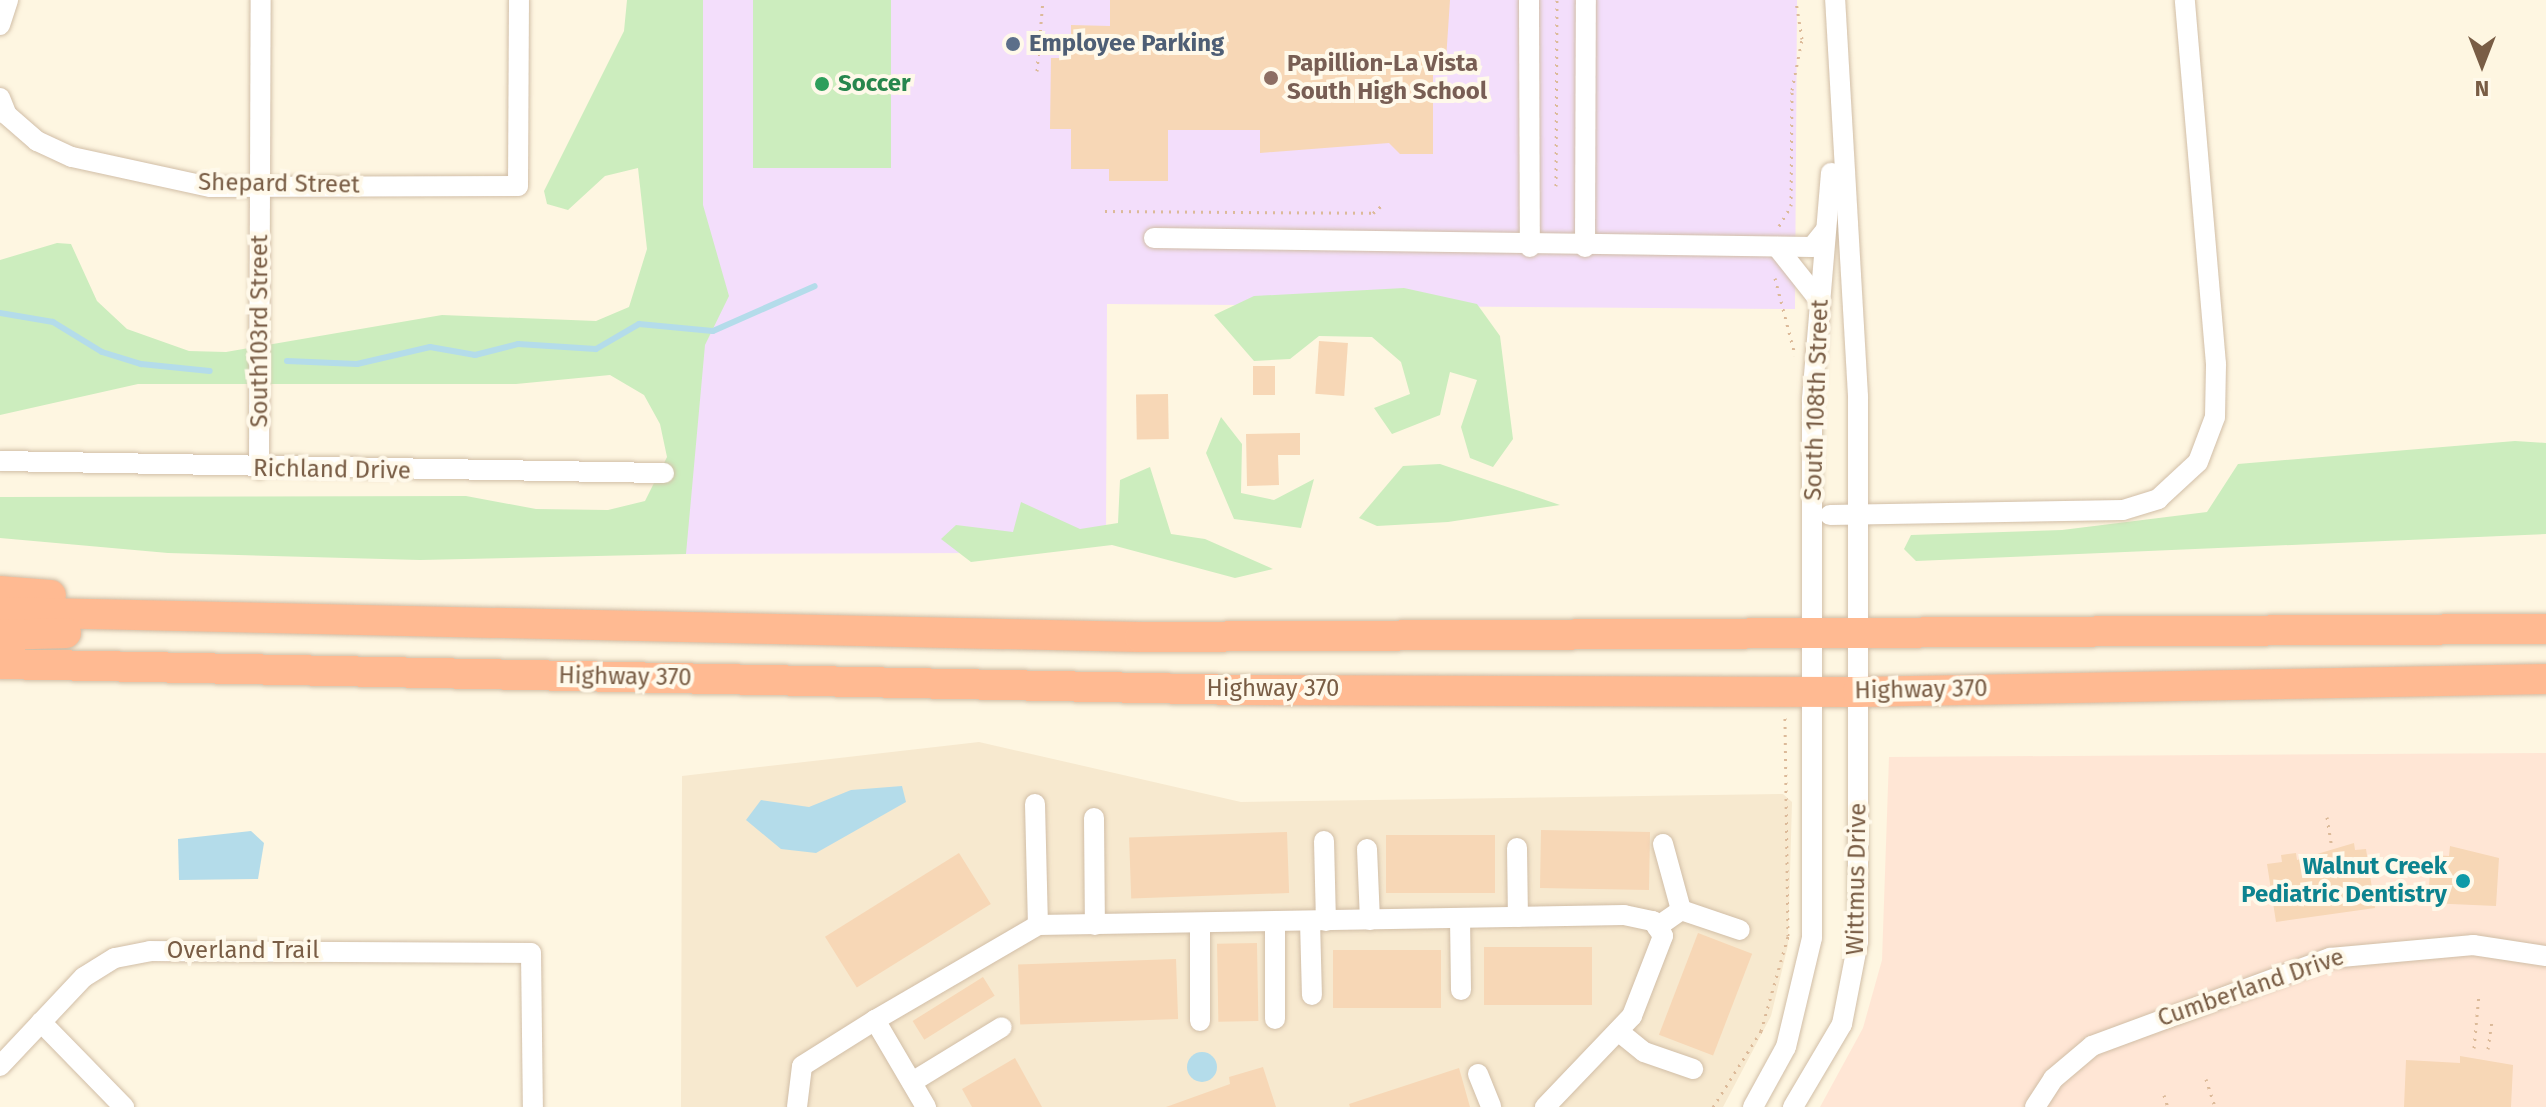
<!DOCTYPE html>
<html>
<head>
<meta charset="utf-8">
<style>
  body { margin:0 }
  #map { position:relative; width:2546px; height:1107px; overflow:hidden; background:#fef6e1; font-family:"Fira Sans",sans-serif }
  div>[style] { position:absolute }
  [style*='--x'] { left:calc(var(--x)*1px); top:calc(var(--y)*1px); width:calc(var(--w)*1px); rotate:calc(var(--a)*1deg) }
  .residential>* { inset:0; background:#f7e9cf }
  .commercial>* { inset:0; background:#ffe6d5 }
  .education>* { inset:0; background:#f3defb }
  .green>* { inset:0; background:#ccedbe; transform-origin:0 0 }
  .water>* { inset:0; background:#b4dcea }
  .round { border-radius:50% }
  .stream>* { height:6px; margin:-3px; padding:0 3px; transform-origin:3px; border-radius:3px; background:#b4dcea }
  .building>* { inset:0; background:#f7d7b6; transform-origin:0 0 }
  .path>* { height:3px; margin-top:-1.5px; transform-origin:0; background:repeating-linear-gradient(90deg,#dcba99 0 2px,transparent 0 8px) }
  .roads { filter:drop-shadow(0 0 2px #d1bea7) drop-shadow(0 0 2px #d1bea7) }
  .minor>* { height:20px; margin:-10px; padding:0 10px; transform-origin:10px; border-radius:10px; background:#fff }
  .highway>* { height:30px; margin:-15px; padding:0 15px; transform-origin:15px; border-radius:15px; background:#ffba92 }
  .dots>* { width:22px; height:22px; translate:-50% -50%; box-sizing:border-box; border:4px solid #fff9ea; border-radius:50% }
  span { translate:-50% -50%; white-space:nowrap; text-align:center; line-height:1.15; -webkit-text-stroke:8px #fff9ea; paint-order:stroke }
  .service-label { font-size:24px; color:#4e5e75; font-weight:700 }
  .left { translate:0 -50%; text-align:left }
  .education-label { font-size:24px; color:#785e54; font-weight:700 }
  .leisure-label { font-size:24px; color:#27864d; font-weight:700 }
  .street-label { font-size:24px; color:#795d45 }
  .culture-label { font-size:24px; color:#0d838f; font-weight:700 }
  .right { translate:-100% -50%; text-align:right }
  .north { position:absolute; left:2442px; top:24px; width:80px; height:80px; -webkit-text-stroke:6px #fff9ea; paint-order:stroke; rotate:180deg; font-size:22px; font-weight:700; line-height:32px; text-align:center; color:#795d45 }
  .north::after { content:''; display:block; margin:auto; width:28px; height:36px; background:#795d45; clip-path:polygon(50% 0,100% 100%,50% 72%,0 100%) }
</style>
</head>
<body>
<div id="map">
  <div class="residential">
    <i style="clip-path:polygon(979px 742px,1241px 802px,1783px 794px,1792px 802px,1788px 945px,1771px 1016px,1723px 1107px,681px 1107px,682px 776px)"></i>
  </div>
  <div class="commercial">
    <i style="clip-path:polygon(2546px 753px,2546px 1107px,1820px 1107px,1863px 1028px,1882px 960px,1889px 757px)"></i>
  </div>
  <div class="education">
    <i style="clip-path:polygon(687px 0,1797px 0,1795px 309px,1107px 304px,1106px 543px,978px 553px,686px 554px)"></i>
  </div>
  <div class="green">
    <i style="clip-path:polygon(627px 0,703px 0,703px 205px,729px 296px,705px 345px,686px 554px,420px 560px,168px 553px,0 538px,0 497px,466px 496px,536px 509px,608px 510px,645px 501px,667px 457px,660px 424px,644px 395px,610px 375px,516px 384px,138px 384px,0 415px,0 260px,57px 243px,71px 244px,97px 301px,127px 329px,189px 351px,226px 352px,442px 315px,596px 321px,629px 307px,647px 249px,638px 168px,605px 176px,568px 210px,547px 204px,544px 191px,624px 31px)"></i>
    <i style="left:753px;top:0;width:138px;height:168px"></i>
    <i style="clip-path:polygon(1404px 288px,1477px 304px,1500px 336px,1513px 439px,1493px 467px,1470px 458px,1461px 427px,1477px 380px,1450px 372px,1440px 415px,1392px 434px,1374px 408px,1410px 394px,1401px 362px,1372px 337px,1319px 336px,1290px 359px,1254px 361px,1214px 315px,1254px 296px)"></i>
    <i style="clip-path:polygon(1221px 417px,1242px 444px,1241px 493px,1274px 500px,1314px 479px,1301px 528px,1234px 519px,1206px 453px)"></i>
    <i style="clip-path:polygon(2515px 441px,2546px 443px,2546px 534px,1916px 561px,1904px 549px,1911px 535px,2062px 530px,2207px 512px,2238px 464px)"></i>
    <i style="clip-path:polygon(1440px 464px,1484px 479px,1560px 505px,1448px 522px,1377px 526px,1359px 518px,1403px 466px)"></i>
    <i style="clip-path:polygon(1150px 467px,1171px 534px,1205px 539px,1273px 569px,1235px 578px,1112px 545px,971px 562px,941px 539px,956px 525px,1013px 532px,1021px 502px,1080px 529px,1118px 523px,1120px 480px)"></i>
  </div>
  <div class="water">
    <i style="clip-path:polygon(902px 786px,906px 802px,816px 853px,781px 849px,746px 820px,761px 800px,809px 807px,851px 790px)"></i>
    <i style="clip-path:polygon(251px 831px,264px 843px,258px 879px,179px 880px,178px 839px)"></i>
    <i class="round" style="left:1187px;top:1052px;width:30px;height:30px"></i>
  </div>
  <div class="stream">
    <i style="--x:0;--y:313;--w:54;--a:9.6"></i>
    <i style="--x:53;--y:322;--w:57;--a:31.5"></i>
    <i style="--x:102;--y:352;--w:41;--a:17.1"></i>
    <i style="--x:141;--y:364;--w:69;--a:5.8"></i>
    <i style="--x:287;--y:361;--w:70;--a:2.5"></i>
    <i style="--x:357;--y:364;--w:75;--a:-13.1"></i>
    <i style="--x:430;--y:347;--w:46;--a:10.1"></i>
    <i style="--x:475;--y:355;--w:44;--a:-14.3"></i>
    <i style="--x:518;--y:344;--w:78;--a:3.7"></i>
    <i style="--x:596;--y:349;--w:50;--a:-30.2"></i>
    <i style="--x:639;--y:324;--w:74;--a:5.4"></i>
    <i style="--x:713;--y:331;--w:111;--a:-23.8"></i>
  </div>
  <div class="building">
    <i style="clip-path:polygon(1110px 0,1450px 0,1446px 60px,1433px 60px,1433px 154px,1400px 154px,1389px 143px,1260px 153px,1260px 130px,1168px 130px,1168px 181px,1109px 181px,1109px 169px,1071px 169px,1071px 129px,1050px 129px,1051px 58px,1071px 58px,1071px 25px,1110px 26px)"></i>
    <i style="left:1319px;top:341px;width:29px;height:53px;rotate:4deg"></i>
    <i style="left:1253px;top:366px;width:22px;height:29px"></i>
    <i style="left:1168px;top:394px;width:45px;height:32px;rotate:89deg"></i>
    <i style="clip-path:polygon(1300px 433px,1300px 455px,1278px 455px,1279px 485px,1247px 486px,1246px 434px)"></i>
    <i style="left:1287px;top:832px;width:61px;height:158px;rotate:88deg"></i>
    <i style="left:1650px;top:832px;width:58px;height:109px;rotate:91deg"></i>
    <i style="left:1495px;top:835px;width:58px;height:109px;rotate:90deg"></i>
    <i style="clip-path:polygon(2354px 843px,2355px 850px,2366px 849px,2375px 908px,2276px 922px,2267px 864px,2282px 862px,2281px 855px,2296px 853px,2297px 860px)"></i>
    <i style="clip-path:polygon(2450px 846px,2499px 858px,2496px 906px,2428px 903px,2431px 855px,2449px 856px)"></i>
    <i style="left:959px;top:853px;width:60px;height:158px;rotate:58deg"></i>
    <i style="left:1698px;top:933px;width:58px;height:109px;rotate:21deg"></i>
    <i style="left:1257px;top:943px;width:78px;height:40px;rotate:89deg"></i>
    <i style="left:1592px;top:947px;width:58px;height:108px;rotate:90deg"></i>
    <i style="left:1441px;top:950px;width:58px;height:108px;rotate:90deg"></i>
    <i style="left:1176px;top:959px;width:60px;height:158px;rotate:88deg"></i>
    <i style="left:983px;top:977px;width:22px;height:83px;rotate:58deg"></i>
    <i style="clip-path:polygon(2460px 1056px,2513px 1065px,2511px 1107px,2404px 1107px,2406px 1060px,2460px 1063px)"></i>
    <i style="clip-path:polygon(1015px 1058px,1042px 1107px,972px 1107px,962px 1089px)"></i>
    <i style="clip-path:polygon(1263px 1067px,1276px 1107px,1166px 1107px,1230px 1084px,1229px 1077px)"></i>
    <i style="clip-path:polygon(1459px 1068px,1470px 1107px,1350px 1107px,1349px 1104px)"></i>
  </div>
  <div class="path">
    <i style="--x:1037;--y:71;--w:71;--a:-85.2"></i>
    <i style="--x:1556;--y:186;--w:186;--a:-89.7"></i>
    <i style="--x:1105;--y:211;--w:268;--a:0.4"></i>
    <i style="--x:1373;--y:213;--w:11;--a:-41"></i>
    <i style="--x:1779;--y:226;--w:23;--a:-59"></i>
    <i style="--x:1791;--y:206;--w:116;--a:-89.5"></i>
    <i style="--x:1792;--y:90;--w:52;--a:-78.9"></i>
    <i style="--x:1802;--y:39;--w:39;--a:-99"></i>
    <i style="--x:1775;--y:278;--w:80;--a:75.4"></i>
    <i style="--x:2327;--y:817;--w:30;--a:81"></i>
    <i style="--x:2474;--y:1048;--w:54;--a:-84.7"></i>
    <i style="--x:2488;--y:1049;--w:28;--a:-82"></i>
    <i style="--x:2206;--y:1079;--w:29;--a:72"></i>
    <i style="--x:2164;--y:1095;--w:13;--a:72"></i>
    <i style="--x:1713;--y:1107;--w:90;--a:-57.7"></i>
    <i style="--x:1761;--y:1031;--w:99;--a:-74.1"></i>
    <i style="--x:1788;--y:936;--w:221;--a:-90.8"></i>
  </div>
  <div class="roads">
    <div class="minor">
      <i style="--x:1529;--y:0;--w:247;--a:89.8"></i>
      <i style="--x:0;--y:25;--w:26;--a:-72"></i>
      <i style="--x:0;--y:98;--w:18;--a:68"></i>
      <i style="--x:7;--y:115;--w:40;--a:41"></i>
      <i style="--x:37;--y:141;--w:38;--a:25"></i>
      <i style="--x:72;--y:157;--w:141;--a:12.3"></i>
      <i style="--x:210;--y:187;--w:308;--a:-0.2"></i>
      <i style="--x:518;--y:186;--w:186;--a:-89.7"></i>
      <i style="--x:1154;--y:238;--w:658;--a:0.78"></i>
      <i style="--x:1812;--y:247;--w:22;--a:-51"></i>
      <i style="--x:1585;--y:247;--w:247;--a:-89.8"></i>
      <i style="--x:1777;--y:247;--w:68;--a:51.6"></i>
      <i style="--x:0;--y:461;--w:664;--a:1.04"></i>
      <i style="--x:259;--y:469;--w:469;--a:-89.8"></i>
      <i style="--x:1830;--y:515;--w:293;--a:-1"></i>
      <i style="--x:2123;--y:510;--w:37;--a:-17"></i>
      <i style="--x:2158;--y:499;--w:54;--a:-42.8"></i>
      <i style="--x:2198;--y:462;--w:48;--a:-69.3"></i>
      <i style="--x:2215;--y:417;--w:53;--a:-88.9"></i>
      <i style="--x:2216;--y:364;--w:365;--a:-94.9"></i>
      <i style="--x:1035;--y:804;--w:121;--a:88.6"></i>
      <i style="--x:1094;--y:818;--w:107;--a:89.5"></i>
      <i style="--x:1324;--y:841;--w:80;--a:88.6"></i>
      <i style="--x:1663;--y:844;--w:68;--a:74.7"></i>
      <i style="--x:1517;--y:848;--w:69;--a:89.2"></i>
      <i style="--x:1367;--y:849;--w:71;--a:87.6"></i>
      <i style="--x:1460;--y:918;--w:72;--a:89.2"></i>
      <i style="--x:1310;--y:921;--w:74;--a:88.5"></i>
      <i style="--x:1275;--y:922;--w:97;--a:90"></i>
      <i style="--x:1200;--y:923;--w:98;--a:90"></i>
      <i style="--x:1657;--y:927;--w:29;--a:-35"></i>
      <i style="--x:1681;--y:910;--w:62;--a:18.7"></i>
      <i style="--x:41;--y:1022;--w:119;--a:45.7"></i>
      <i style="--x:1618;--y:1031;--w:33;--a:39"></i>
      <i style="--x:1644;--y:1052;--w:52;--a:19.1"></i>
      <i style="--x:0;--y:1066;--w:122;--a:-46.7"></i>
      <i style="--x:84;--y:977;--w:36;--a:-32"></i>
      <i style="--x:115;--y:958;--w:36;--a:-11"></i>
      <i style="--x:150;--y:951;--w:381;--a:0.3"></i>
      <i style="--x:531;--y:953;--w:154;--a:89.3"></i>
      <i style="--x:1478;--y:1074;--w:35;--a:68"></i>
      <i style="--x:912;--y:1082;--w:105;--a:-31.4"></i>
      <i style="--x:797;--y:1107;--w:41;--a:-83"></i>
      <i style="--x:802;--y:1066;--w:86;--a:-32.2"></i>
      <i style="--x:926;--y:1107;--w:101;--a:-120.4"></i>
      <i style="--x:875;--y:1020;--w:189;--a:-30.2"></i>
      <i style="--x:1038;--y:925;--w:586;--a:-0.98"></i>
      <i style="--x:1624;--y:915;--w:30;--a:12"></i>
      <i style="--x:1653;--y:921;--w:18;--a:56"></i>
      <i style="--x:1663;--y:936;--w:86;--a:111.2"></i>
      <i style="--x:1632;--y:1016;--w:126;--a:133.7"></i>
      <i style="--x:1753;--y:1107;--w:68;--a:-61.2"></i>
      <i style="--x:1786;--y:1047;--w:112;--a:-76.6"></i>
      <i style="--x:1812;--y:938;--w:539;--a:-90"></i>
      <i style="--x:1812;--y:399;--w:227;--a:-85.2"></i>
      <i style="--x:1793;--y:1107;--w:96;--a:-59.4"></i>
      <i style="--x:1842;--y:1024;--w:84;--a:-79"></i>
      <i style="--x:1858;--y:942;--w:546;--a:-90"></i>
      <i style="--x:1858;--y:396;--w:397;--a:-93.3"></i>
      <i style="--x:2035;--y:1107;--w:33;--a:-57"></i>
      <i style="--x:2053;--y:1079;--w:51;--a:-40.2"></i>
      <i style="--x:2092;--y:1046;--w:254;--a:-20.3"></i>
      <i style="--x:2330;--y:958;--w:144;--a:-5.2"></i>
      <i style="--x:2473;--y:945;--w:74;--a:8.6"></i>
    </div>
    <div class="highway">
      <i style="--x:0;--y:591;--w:51;--a:4.5"></i>
      <i style="--x:0;--y:612;--w:1140;--a:1.26"></i>
      <i style="--x:1140;--y:637;--w:1406;--a:-0.33"></i>
      <i style="--x:0;--y:635;--w:66;--a:-1.7"></i>
      <i style="--x:0;--y:664;--w:1241;--a:1.2"></i>
      <i style="--x:1241;--y:690;--w:617;--a:0.19"></i>
      <i style="--x:1858;--y:692;--w:688;--a:-1.08"></i>
    </div>
  </div>
  <div class="dots">
    <i style="left:1013px;top:44px;background:#5c6f8a"></i>
    <i style="left:1271px;top:78px;background:#8d6e63"></i>
    <i style="left:822px;top:84px;background:#2e9e5b"></i>
    <i style="left:2463px;top:881px;background:#0f9aa8"></i>
  </div>
  <div class="service-label">
    <span class="left" style="left:1029px;top:44px">Employee Parking</span>
  </div>
  <div class="education-label">
    <span class="left" style="left:1287px;top:78px">Papillion-La Vista<br>South High School</span>
  </div>
  <div class="leisure-label">
    <span class="left" style="left:838px;top:84px">Soccer</span>
  </div>
  <div class="street-label">
    <span style="left:279px;top:184px;rotate:1deg">Shepard Street</span>
    <span style="left:260px;top:331px;rotate:-90deg">South103rd Street</span>
    <span style="left:1817px;top:400px;rotate:-88deg">South 108th Street</span>
    <span style="left:332px;top:470px;rotate:1deg">Richland Drive</span>
    <span style="left:625px;top:677px;rotate:1deg">Highway 370</span>
    <span style="left:1273px;top:689px">Highway 370</span>
    <span style="left:1921px;top:690px;rotate:-1deg">Highway 370</span>
    <span style="left:1857px;top:879px;rotate:-89deg">Wittmus Drive</span>
    <span style="left:243px;top:951px">Overland Trail</span>
    <span style="left:2251px;top:988px;rotate:-19deg">Cumberland Drive</span>
  </div>
  <div class="culture-label">
    <span class="right" style="left:2447px;top:881px">Walnut Creek<br>Pediatric Dentistry</span>
  </div>
  <div class="north">N</div>
</div>
</body>
</html>
